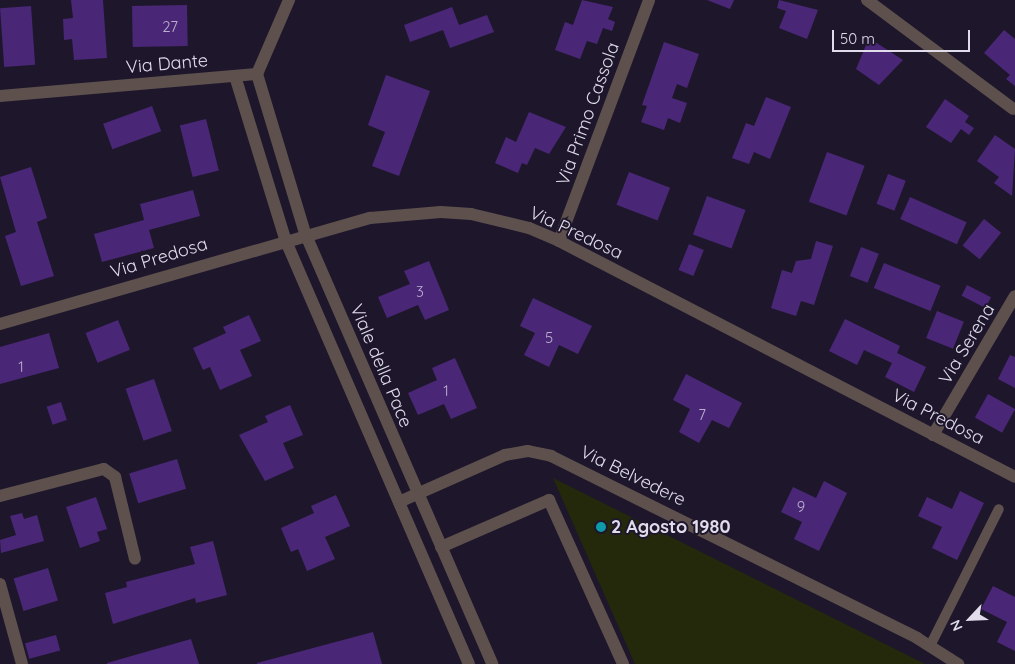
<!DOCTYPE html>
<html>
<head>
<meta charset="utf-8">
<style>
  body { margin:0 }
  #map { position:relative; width:1015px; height:664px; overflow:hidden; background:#1e172c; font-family:Quicksand,sans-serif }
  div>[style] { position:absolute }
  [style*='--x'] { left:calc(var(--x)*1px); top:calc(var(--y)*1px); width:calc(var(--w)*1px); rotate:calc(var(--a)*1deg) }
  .green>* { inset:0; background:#23290a }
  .building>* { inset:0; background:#492776; transform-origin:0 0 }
  .lane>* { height:10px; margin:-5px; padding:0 5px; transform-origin:5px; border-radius:5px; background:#5e514d }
  .street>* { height:12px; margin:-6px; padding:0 6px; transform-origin:6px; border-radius:6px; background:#5e514d }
  .dots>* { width:14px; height:14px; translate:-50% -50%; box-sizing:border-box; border:2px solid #1e172c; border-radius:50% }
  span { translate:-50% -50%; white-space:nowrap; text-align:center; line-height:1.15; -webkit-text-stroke:4px #1e172c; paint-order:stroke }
  .number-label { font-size:15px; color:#bbafce }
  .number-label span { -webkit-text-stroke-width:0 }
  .street-label { font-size:18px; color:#e1dceb }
  .poi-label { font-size:18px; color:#e1dceb; font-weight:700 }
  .left { translate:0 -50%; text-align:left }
  .north { position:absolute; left:945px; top:594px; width:50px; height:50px; -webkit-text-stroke:4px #1e172c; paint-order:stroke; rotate:245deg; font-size:14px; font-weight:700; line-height:20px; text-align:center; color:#e1dceb }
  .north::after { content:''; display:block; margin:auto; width:18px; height:22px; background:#e1dceb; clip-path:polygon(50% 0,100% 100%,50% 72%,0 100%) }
  .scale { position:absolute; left:832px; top:30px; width:138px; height:22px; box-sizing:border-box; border:2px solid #e1dceb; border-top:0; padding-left:6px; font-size:15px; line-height:18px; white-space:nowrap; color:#e1dceb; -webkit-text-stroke:4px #1e172c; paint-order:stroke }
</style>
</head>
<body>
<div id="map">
  <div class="green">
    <i style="clip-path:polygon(553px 478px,925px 664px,635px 664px)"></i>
  </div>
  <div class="building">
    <i style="clip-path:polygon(71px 0,103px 0,107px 58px,74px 60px,72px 39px,64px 40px,63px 19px,73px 18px)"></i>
    <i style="clip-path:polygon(582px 0,613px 7px,608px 19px,615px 22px,612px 31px,603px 28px,597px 44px,587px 41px,580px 59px,555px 50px,565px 22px,573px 25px)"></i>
    <i style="clip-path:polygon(707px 0,734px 0,730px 9px)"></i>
    <i style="clip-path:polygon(779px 0,818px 10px,807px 39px,779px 28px,786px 11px,777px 8px)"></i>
    <i style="left:187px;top:5px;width:41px;height:55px;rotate:89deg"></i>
    <i style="left:31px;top:6px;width:59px;height:31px;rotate:86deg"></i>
    <i style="clip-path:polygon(452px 7px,459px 25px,487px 15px,494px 32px,450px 48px,443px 30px,410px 42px,404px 25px)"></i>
    <i style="clip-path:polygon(1004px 30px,1015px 39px,1015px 86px,1006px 79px,1010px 75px,984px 53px)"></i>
    <i style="clip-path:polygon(869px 38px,903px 60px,879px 85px,856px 69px)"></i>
    <i style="clip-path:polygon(664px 42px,699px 54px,687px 88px,677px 84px,672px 98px,687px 103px,680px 123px,668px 118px,664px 130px,641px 122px,647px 106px,642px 105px)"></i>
    <i style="clip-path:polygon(386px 75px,430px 91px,399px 176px,372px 166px,385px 132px,368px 125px)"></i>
    <i style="clip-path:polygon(766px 97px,791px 107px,770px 159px,754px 152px,749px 164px,732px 158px,746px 123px,754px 126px)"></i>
    <i style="clip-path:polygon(945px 99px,969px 116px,965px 122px,974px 128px,969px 135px,961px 129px,951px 143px,926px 127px)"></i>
    <i style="left:152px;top:106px;width:27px;height:52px;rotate:70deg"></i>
    <i style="clip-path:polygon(529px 112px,566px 127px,549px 154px,535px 148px,527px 165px,522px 163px,518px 173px,495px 163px,506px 137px,516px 142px)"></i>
    <i style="left:206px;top:119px;width:53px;height:27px;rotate:76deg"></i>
    <i style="clip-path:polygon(995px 135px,1015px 149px,1012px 196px,994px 183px,999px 177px,977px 161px)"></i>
    <i style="left:827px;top:152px;width:40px;height:53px;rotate:20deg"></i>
    <i style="clip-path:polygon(31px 167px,47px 218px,37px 222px,54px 276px,21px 286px,5px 236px,16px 232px,0 177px)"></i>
    <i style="left:629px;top:172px;width:44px;height:35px;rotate:21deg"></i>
    <i style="left:888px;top:174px;width:19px;height:32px;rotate:21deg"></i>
    <i style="clip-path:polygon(193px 190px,200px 216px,149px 230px,154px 248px,102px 262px,94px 234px,144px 220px,140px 204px)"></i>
    <i style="left:707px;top:196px;width:41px;height:41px;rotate:20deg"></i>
    <i style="left:910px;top:197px;width:62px;height:24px;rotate:24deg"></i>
    <i style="left:984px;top:219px;width:22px;height:34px;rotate:39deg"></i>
    <i style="clip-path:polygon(816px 241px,833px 246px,814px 305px,801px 301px,796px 316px,771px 308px,782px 270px,792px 273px,796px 261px,811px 259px)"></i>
    <i style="left:689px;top:244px;width:16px;height:28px;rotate:22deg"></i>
    <i style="left:861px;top:247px;width:19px;height:31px;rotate:21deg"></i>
    <i style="clip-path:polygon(429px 261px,449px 310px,425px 320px,418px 305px,387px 318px,378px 297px,410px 284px,404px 271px)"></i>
    <i style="left:884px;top:263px;width:61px;height:27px;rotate:22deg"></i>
    <i style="left:967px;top:285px;width:27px;height:12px;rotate:27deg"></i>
    <i style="clip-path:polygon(533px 298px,592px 326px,578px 354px,559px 345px,549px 367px,524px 355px,535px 333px,520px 326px)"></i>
    <i style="left:937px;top:311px;width:29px;height:29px;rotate:22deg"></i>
    <i style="clip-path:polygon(249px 315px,261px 341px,240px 350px,252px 376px,220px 390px,210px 367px,203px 370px,193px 348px,226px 333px,223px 327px)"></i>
    <i style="clip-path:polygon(845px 319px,900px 346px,897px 353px,926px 367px,914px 392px,885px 377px,892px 363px,864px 350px,857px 365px,829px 351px)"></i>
    <i style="left:118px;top:320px;width:32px;height:35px;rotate:68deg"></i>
    <i style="clip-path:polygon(49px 333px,59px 368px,0 384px,0 347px)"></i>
    <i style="clip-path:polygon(1010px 355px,1015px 357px,1015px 388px,998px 379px)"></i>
    <i style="clip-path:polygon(455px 358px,477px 408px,451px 419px,444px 404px,418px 415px,408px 393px,437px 380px,432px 368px)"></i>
    <i style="clip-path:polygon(686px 374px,742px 403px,729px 428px,712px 420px,699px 443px,679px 432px,690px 409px,673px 400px)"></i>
    <i style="left:154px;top:379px;width:55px;height:30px;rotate:71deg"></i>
    <i style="left:988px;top:394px;width:31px;height:27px;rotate:29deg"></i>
    <i style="left:61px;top:402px;width:19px;height:15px;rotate:72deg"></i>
    <i style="clip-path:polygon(290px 405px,303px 435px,283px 443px,294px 468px,265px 481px,239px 435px,268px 422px,265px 416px)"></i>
    <i style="left:177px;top:459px;width:31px;height:50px;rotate:73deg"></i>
    <i style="clip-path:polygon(824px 481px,847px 493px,819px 551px,794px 539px,802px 522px,781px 512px,793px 487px,816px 498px)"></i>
    <i style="clip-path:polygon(960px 491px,984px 503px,957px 560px,932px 548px,942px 527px,918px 516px,927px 497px,952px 509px)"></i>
    <i style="clip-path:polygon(336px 495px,350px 526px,325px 537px,335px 559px,307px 571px,298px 549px,291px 552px,281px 528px,314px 513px,311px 506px)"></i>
    <i style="clip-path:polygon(96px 497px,107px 529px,97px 532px,100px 541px,80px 548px,66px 507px)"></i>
    <i style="clip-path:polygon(22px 513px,24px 519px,37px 515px,44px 541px,1px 553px,0 540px,16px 535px,10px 516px)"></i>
    <i style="clip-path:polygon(213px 541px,227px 595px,196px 603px,195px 598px,113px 624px,105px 593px,127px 587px,126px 582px,195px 564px,190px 547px)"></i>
    <i style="left:48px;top:568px;width:34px;height:36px;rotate:73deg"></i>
    <i style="clip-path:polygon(993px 586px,1015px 597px,1015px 651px,997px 642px,1007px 622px,981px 609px)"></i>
    <i style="clip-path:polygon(373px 632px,382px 664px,257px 664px,257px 663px)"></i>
    <i style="left:56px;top:635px;width:16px;height:32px;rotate:75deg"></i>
    <i style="clip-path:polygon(191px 639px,199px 664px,107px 664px,107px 663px)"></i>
  </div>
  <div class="lane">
    <i style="--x:930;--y:646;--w:153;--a:-63.3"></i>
  </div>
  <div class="street">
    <i style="--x:867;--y:0;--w:182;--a:36.7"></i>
    <i style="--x:257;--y:74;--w:166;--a:73.2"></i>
    <i style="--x:305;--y:233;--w:470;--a:66.5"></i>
    <i style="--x:257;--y:74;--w:81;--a:-66.6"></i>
    <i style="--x:235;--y:76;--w:170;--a:72.9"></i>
    <i style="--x:285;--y:239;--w:463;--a:66.6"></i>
    <i style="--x:0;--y:96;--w:258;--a:-4.9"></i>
    <i style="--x:559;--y:241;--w:257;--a:-69.5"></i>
    <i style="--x:0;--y:324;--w:385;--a:-16"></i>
    <i style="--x:370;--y:218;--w:71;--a:-4.8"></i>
    <i style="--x:441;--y:212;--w:30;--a:4"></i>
    <i style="--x:471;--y:214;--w:60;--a:13.6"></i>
    <i style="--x:529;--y:228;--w:33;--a:23"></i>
    <i style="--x:559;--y:241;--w:513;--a:27.36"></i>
    <i style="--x:933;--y:435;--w:161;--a:-59.5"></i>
    <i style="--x:0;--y:496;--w:107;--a:-14.6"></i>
    <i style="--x:104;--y:469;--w:14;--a:36"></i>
    <i style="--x:115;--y:477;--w:84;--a:76.3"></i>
    <i style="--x:399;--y:502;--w:116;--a:-23.9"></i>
    <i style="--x:505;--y:455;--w:23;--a:-10"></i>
    <i style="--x:528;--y:451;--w:24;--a:12"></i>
    <i style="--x:551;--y:456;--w:409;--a:26.4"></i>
    <i style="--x:917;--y:638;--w:49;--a:32.4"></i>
    <i style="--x:441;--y:547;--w:118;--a:-23.5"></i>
    <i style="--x:549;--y:500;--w:180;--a:65.7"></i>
    <i style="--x:0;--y:584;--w:83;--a:74.6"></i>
  </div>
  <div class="dots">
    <i style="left:601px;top:527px;background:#0f9aa8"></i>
  </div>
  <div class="number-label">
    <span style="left:170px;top:27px">27</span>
    <span style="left:420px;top:292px">3</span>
    <span style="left:549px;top:338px">5</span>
    <span style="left:21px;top:367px">1</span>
    <span style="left:446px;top:391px">1</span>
    <span style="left:702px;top:415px">7</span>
    <span style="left:801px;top:507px">9</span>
  </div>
  <div class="street-label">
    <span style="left:167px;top:64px;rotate:-5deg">Via Dante</span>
    <span style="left:588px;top:114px;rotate:-70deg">Via Primo Cassola</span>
    <span style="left:576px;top:233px;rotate:25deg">Via Predosa</span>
    <span style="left:159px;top:258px;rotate:-17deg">Via Predosa</span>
    <span style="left:967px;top:344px;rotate:-59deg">Via Serena</span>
    <span style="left:381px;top:366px;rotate:67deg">Viale della Pace</span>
    <span style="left:938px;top:417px;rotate:27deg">Via Predosa</span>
    <span style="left:633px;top:476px;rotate:26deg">Via Belvedere</span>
  </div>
  <div class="poi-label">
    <span class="left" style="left:611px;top:527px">2 Agosto 1980</span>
  </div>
  <div class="north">N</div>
  <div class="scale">50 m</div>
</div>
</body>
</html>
